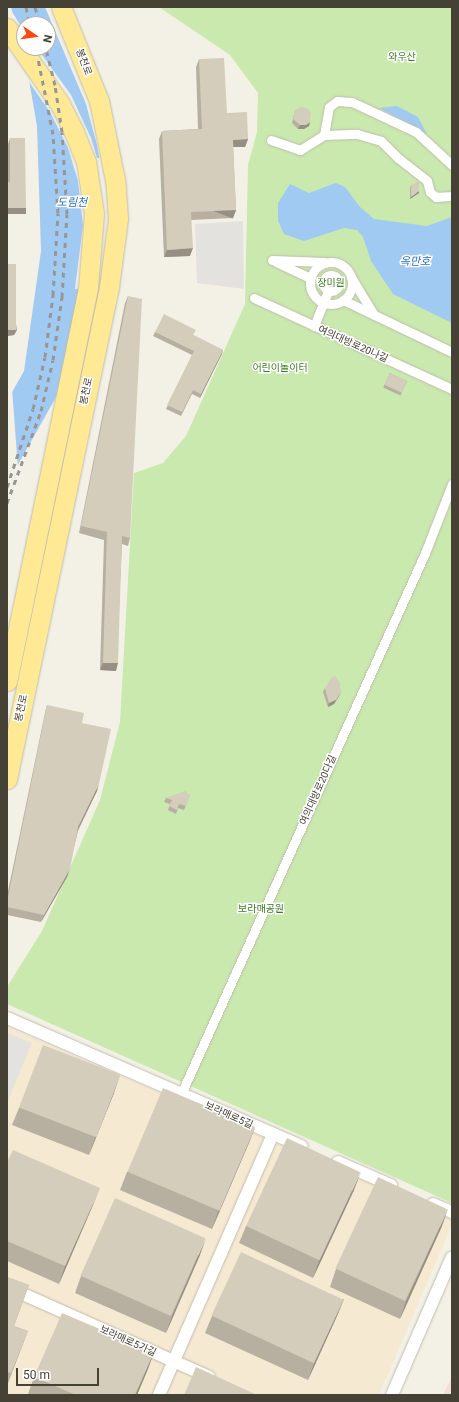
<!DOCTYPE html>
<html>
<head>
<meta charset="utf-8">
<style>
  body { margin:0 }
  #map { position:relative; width:459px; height:1402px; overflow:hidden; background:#f3f1e6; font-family:Roboto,"Noto Sans KR",sans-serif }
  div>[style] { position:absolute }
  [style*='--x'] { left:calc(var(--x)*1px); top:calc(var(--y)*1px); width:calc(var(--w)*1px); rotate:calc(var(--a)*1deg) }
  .commercial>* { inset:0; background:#f6e9d1 }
  .medical>* { inset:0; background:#f4dfd9 }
  .green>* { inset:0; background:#c9e9ae }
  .parking>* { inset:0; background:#e4e2de }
  .water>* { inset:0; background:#a1caf2 }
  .pier>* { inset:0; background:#f3f1e6 }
  .roads { filter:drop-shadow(0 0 1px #c2bcab) drop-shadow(0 0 1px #c2bcab) }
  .pedestrian>* { height:9px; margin:-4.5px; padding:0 4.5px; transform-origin:4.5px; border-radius:4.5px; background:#fff }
  .pedestrian>.ring { margin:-4.5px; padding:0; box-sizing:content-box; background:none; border:9px solid #fff; border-radius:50% }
  .minor>* { height:12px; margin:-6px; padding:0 6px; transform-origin:6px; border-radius:6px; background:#fff }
  .primary>* { height:19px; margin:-9.5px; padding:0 9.5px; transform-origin:9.5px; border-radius:9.5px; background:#ffe994 }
  .rail>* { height:3px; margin-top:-1.5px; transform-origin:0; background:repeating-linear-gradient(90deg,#969696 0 5px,transparent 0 10px) }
  .wall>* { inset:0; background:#b7b0a1; transform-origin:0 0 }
  .shaded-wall>* { inset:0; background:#959083; transform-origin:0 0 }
  .building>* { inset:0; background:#d5cdbb; transform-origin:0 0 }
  span { translate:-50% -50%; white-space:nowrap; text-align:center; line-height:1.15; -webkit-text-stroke:3px #fff; paint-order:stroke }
  .park-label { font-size:10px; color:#3f7927 }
  .street-label { font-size:10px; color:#464135 }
  .water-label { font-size:11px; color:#2c6fb5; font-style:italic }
  .frame { position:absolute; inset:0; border:8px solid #464135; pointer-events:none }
  .north { position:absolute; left:16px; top:16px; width:40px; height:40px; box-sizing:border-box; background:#fff; border:1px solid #b5b3ae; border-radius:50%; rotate:103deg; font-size:11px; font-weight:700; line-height:16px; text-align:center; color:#464135 }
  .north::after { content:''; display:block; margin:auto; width:14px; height:18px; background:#fe4912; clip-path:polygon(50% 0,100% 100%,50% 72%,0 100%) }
  .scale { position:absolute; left:16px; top:1368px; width:83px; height:18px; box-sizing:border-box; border:2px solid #464135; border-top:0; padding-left:5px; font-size:12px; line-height:14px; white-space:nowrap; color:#464135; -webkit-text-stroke:3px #fff; paint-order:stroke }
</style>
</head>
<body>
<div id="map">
  <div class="commercial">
    <i style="clip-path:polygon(7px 1027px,452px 1218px,452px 1225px,379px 1395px,7px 1395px)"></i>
  </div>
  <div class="medical">
    <i style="clip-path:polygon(452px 1376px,452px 1395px,443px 1395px)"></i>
  </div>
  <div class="green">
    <i style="clip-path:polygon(159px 7px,452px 7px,452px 1203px,7px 1004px,7px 987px,42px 931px,100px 800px,120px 722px,134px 473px,163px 463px,186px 436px,245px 304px,248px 165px,257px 132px,258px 93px,230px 55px)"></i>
  </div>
  <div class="parking">
    <i style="clip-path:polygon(243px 221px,244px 289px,197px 283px,195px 224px)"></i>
    <i style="clip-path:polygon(7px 1033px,32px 1043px,7px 1103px)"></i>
  </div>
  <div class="water">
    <i style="clip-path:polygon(evenodd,11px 7px,45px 7px,86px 104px,97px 145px,103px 180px,73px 354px,55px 399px,7px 484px,7px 401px,24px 371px,41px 251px,37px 126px,27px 69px,11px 7px,24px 24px,48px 24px,48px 48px,24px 48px,24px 24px)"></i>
    <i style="clip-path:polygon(397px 106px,418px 117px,427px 134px,379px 108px)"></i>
    <i style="clip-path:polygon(336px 183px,345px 187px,360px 207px,374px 219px,427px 226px,452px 217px,452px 323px,393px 294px,371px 261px,363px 237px,357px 230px,344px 228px,304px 241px,284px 234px,278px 221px,278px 203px,290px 184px,309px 193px)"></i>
  </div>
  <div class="pier">
    <i style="clip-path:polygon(9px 7px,24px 31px,24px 48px,37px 48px,71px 95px,91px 138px,97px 158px,102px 158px,106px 217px,97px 288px,75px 289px,83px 225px,78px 181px,68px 148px,50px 112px,27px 79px)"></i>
    <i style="clip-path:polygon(12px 388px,18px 469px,7px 486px,7px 397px)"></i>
  </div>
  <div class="roads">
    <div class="pedestrian">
      <i style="--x:324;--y:135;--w:33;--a:-2"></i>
      <i style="--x:357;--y:134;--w:25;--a:16"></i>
      <i style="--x:381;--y:141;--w:24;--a:45"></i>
      <i style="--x:398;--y:158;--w:37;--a:38"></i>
      <i style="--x:427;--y:181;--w:11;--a:75"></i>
      <i style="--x:430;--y:192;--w:8;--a:40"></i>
      <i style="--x:436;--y:197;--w:16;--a:-4"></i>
      <i style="--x:271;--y:140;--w:31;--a:19"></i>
      <i style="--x:300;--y:150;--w:28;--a:-32"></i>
      <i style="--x:324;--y:135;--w:28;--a:-80"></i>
      <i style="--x:329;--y:107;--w:10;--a:-37"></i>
      <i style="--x:337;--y:101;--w:15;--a:4"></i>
      <i style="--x:352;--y:102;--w:71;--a:25.1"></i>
      <i style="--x:416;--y:132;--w:49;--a:42.5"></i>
      <i style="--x:272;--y:260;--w:52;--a:2.2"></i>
      <i style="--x:276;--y:262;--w:38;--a:25"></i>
      <i class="ring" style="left:310px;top:262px;width:33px;height:33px"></i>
      <i class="ring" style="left:323px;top:275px;width:7px;height:7px"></i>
      <i style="--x:351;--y:277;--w:44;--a:58.8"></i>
      <i style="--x:254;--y:298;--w:218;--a:24.7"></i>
      <i style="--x:343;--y:300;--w:121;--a:25.5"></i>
      <i style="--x:314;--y:326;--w:38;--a:-68"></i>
      <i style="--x:181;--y:1094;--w:593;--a:-65.72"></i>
      <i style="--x:425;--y:553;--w:74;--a:-68.6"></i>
    </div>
    <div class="minor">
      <i style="--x:7;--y:1018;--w:321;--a:23.5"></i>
      <i style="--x:338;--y:1162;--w:58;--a:23.5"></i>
      <i style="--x:433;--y:1204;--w:21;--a:23"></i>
      <i style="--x:7;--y:1287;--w:221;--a:24"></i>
      <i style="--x:159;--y:1395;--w:285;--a:-66.4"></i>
      <i style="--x:392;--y:1395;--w:150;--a:-66.5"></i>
    </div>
    <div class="primary">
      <i style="--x:7;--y:28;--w:93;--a:55.1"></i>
      <i style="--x:60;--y:104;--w:31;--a:63"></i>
      <i style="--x:74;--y:132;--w:31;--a:68"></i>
      <i style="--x:86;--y:161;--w:54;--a:81.4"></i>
      <i style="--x:94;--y:214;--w:74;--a:94.6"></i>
      <i style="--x:88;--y:288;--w:401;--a:101.6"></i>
      <i style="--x:7;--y:779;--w:502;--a:-78.29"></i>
      <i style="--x:109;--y:287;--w:69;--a:-82.5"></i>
      <i style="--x:118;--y:219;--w:39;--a:-94"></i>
      <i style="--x:115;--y:180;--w:81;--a:-101.4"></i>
      <i style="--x:99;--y:101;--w:101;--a:-112"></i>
    </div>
  </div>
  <div class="rail">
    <i style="--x:26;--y:7;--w:17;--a:77"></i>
    <i style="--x:35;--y:7;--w:18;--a:74"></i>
    <i style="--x:7;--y:487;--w:82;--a:-71.6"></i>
    <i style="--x:33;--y:409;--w:53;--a:-77"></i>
    <i style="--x:45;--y:357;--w:63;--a:-82.6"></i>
    <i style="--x:53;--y:295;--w:82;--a:-86.5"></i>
    <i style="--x:58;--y:213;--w:79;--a:-93.6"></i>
    <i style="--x:53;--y:134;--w:88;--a:-101.2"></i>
    <i style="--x:7;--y:503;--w:98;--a:-69.7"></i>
    <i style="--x:41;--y:411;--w:52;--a:-76.8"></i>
    <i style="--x:53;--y:360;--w:64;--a:-81.9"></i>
    <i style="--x:62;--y:297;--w:83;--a:-86.6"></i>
    <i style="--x:67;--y:214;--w:82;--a:-93.5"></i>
    <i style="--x:62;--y:132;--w:48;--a:-98.5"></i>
    <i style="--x:55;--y:85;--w:38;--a:-104"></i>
  </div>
  <div class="wall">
    <i style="clip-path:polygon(199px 59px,227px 113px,248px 139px,245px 147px,233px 147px,236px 210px,233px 218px,191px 220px,190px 256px,164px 257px,159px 139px,162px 131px,198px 129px,196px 67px)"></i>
    <i style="clip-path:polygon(295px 110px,309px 126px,304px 129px,298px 129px,292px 123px)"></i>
    <i style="clip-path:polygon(10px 138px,24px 214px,7px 214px,7px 182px,8px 182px,8px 144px)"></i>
    <i style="clip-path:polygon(411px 185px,419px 193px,410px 199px,410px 187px)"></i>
    <i style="clip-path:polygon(7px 264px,17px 330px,14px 335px,7px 336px)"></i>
    <i style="clip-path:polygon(128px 296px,130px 538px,128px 546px,122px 544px,116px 671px,100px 670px,104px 540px,79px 533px,125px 303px)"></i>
    <i style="clip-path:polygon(155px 332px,193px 335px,223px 350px,200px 398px,192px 394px,181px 416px,166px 409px,192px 355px,153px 336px)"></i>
    <i style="left:390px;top:373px;width:19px;height:16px;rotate:25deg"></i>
    <i style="clip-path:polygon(325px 688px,339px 696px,334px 704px,328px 707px,323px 692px)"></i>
    <i style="clip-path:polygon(47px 705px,82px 723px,97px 791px,78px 831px,67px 877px,41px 922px,7px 915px,7px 896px,45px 713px)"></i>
    <i style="clip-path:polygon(190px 795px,184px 810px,178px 808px,176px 814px,168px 810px,170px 804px,164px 802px,166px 798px)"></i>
    <i style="clip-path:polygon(114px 1093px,89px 1155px,12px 1125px,19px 1108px)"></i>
    <i style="clip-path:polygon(255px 1128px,248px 1145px,212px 1229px,120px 1190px,127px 1172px)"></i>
    <i style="clip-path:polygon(7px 1162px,93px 1205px,59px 1284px,7px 1261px)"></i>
    <i style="clip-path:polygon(354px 1190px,313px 1278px,239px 1243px,246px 1226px)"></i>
    <i style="clip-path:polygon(442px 1226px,400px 1319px,330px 1287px,336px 1269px)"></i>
    <i style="clip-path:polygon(200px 1255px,166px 1333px,75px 1293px,81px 1276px)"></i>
    <i style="clip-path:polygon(7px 1277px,29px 1285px,14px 1326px,28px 1331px,7px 1386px)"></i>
    <i style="clip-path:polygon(344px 1299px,337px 1316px,308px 1380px,205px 1333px,212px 1316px)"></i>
    <i style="clip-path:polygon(154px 1352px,148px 1369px,137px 1395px,28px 1395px,29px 1394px,28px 1394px,34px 1377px)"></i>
  </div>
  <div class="shaded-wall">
    <i style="clip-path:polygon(310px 122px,309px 126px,304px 129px,298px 129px,300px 125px)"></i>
    <i style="clip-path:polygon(248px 139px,245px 147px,230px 147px,233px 140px)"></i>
    <i style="clip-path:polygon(419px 191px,419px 193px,410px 199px,411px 197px)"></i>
    <i style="left:7px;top:208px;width:19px;height:6px"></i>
    <i style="left:236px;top:210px;width:9px;height:45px;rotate:111deg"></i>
    <i style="clip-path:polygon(193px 248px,190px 256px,164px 257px,167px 250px)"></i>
    <i style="clip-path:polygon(8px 330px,17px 330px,14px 335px,7px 336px,7px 333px)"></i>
    <i style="clip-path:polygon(223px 350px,222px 354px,200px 398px,201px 394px)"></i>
    <i style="clip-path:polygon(103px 663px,118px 663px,116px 671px,100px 670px)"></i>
    <i style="clip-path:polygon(341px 692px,339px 696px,334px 704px,328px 707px,329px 703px)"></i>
    <i style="clip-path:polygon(99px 784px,97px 791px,75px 835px,78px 827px)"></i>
    <i style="clip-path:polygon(70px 869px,67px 877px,41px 922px,44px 915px)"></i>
    <i style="clip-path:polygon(120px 1075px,114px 1093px,89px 1155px,95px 1138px)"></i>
    <i style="clip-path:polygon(255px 1128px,248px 1145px,212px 1229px,218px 1212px)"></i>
    <i style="clip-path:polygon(361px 1172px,354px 1190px,313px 1278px,319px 1261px)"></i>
    <i style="clip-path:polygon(100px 1188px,93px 1205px,59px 1284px,65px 1266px)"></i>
    <i style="clip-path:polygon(448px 1209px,442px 1226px,400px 1319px,406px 1301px)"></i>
    <i style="clip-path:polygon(206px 1238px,200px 1255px,166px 1333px,172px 1316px)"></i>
    <i style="clip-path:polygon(344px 1299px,337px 1316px,308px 1380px,314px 1363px)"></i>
    <i style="clip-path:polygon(154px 1352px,148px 1369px,137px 1395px,135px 1395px)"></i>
  </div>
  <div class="building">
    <i style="clip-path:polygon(224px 58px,227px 113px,247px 112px,248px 139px,233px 140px,236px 210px,191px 212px,193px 248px,167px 250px,162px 131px,202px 129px,199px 59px)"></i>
    <i style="clip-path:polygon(301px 107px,307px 108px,311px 112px,310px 122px,306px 125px,300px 125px,293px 119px,295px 110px)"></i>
    <i style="clip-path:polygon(10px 138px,25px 138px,26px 208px,7px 208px,7px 182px,10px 182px)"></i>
    <i style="clip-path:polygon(419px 181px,419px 191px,411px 197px,411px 185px)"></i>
    <i style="left:7px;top:264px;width:9px;height:66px"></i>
    <i style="clip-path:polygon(128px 296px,142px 299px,130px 538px,122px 536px,118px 663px,103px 663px,107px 532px,81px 526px)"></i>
    <i style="clip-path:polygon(164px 314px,196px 330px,193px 335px,223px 350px,201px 394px,193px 390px,182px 412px,167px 405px,194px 351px,155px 332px)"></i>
    <i style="left:390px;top:373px;width:19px;height:13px;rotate:25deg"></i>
    <i style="clip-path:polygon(335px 676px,340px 683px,341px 692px,336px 700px,329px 703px,325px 688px,331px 678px)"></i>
    <i style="clip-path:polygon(47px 705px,84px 713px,82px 723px,111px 729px,99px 784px,78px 827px,70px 869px,44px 915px,7px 907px,7px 902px)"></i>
    <i style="clip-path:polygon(185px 791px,190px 795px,186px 806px,179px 804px,177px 810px,169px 806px,172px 800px,166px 798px)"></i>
    <i style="left:43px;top:1045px;width:83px;height:67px;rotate:21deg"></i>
    <i style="left:163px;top:1088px;width:100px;height:91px;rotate:23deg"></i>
    <i style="left:287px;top:1138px;width:81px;height:97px;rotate:25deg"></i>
    <i style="clip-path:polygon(13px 1150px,100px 1188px,65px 1266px,7px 1241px,7px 1162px)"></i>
    <i style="left:378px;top:1177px;width:77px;height:101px;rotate:25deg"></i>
    <i style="left:115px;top:1198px;width:99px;height:85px;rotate:24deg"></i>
    <i style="left:241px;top:1252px;width:113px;height:70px;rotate:25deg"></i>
    <i style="clip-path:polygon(7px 1277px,29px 1285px,14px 1326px,28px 1331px,11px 1373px,7px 1372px)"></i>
    <i style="clip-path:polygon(62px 1313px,154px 1352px,135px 1395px,76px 1395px,34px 1377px)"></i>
    <i style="clip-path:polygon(196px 1367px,255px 1394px,255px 1395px,184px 1395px)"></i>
  </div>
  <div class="park-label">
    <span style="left:402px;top:57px">와우산</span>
    <span style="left:331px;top:283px">장미원</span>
    <span style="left:280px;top:368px">어린이놀이터</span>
    <span style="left:261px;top:909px">보라매공원</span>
  </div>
  <div class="street-label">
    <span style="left:84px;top:62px;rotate:69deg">봉천로</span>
    <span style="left:353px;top:344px;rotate:24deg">여의대방로20나길</span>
    <span style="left:86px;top:391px;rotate:-78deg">봉천로</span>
    <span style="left:21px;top:708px;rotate:-78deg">봉천로</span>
    <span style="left:318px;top:790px;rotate:-66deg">여의대방로20다길</span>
    <span style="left:229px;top:1115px;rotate:24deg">보라매로5길</span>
    <span style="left:128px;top:1341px;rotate:24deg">보라매로5가길</span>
  </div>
  <div class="water-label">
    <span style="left:72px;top:203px">도림천</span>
    <span style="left:415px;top:262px">옥만호</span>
  </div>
  <div class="frame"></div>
  <div class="north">N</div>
  <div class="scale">50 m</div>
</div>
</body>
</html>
